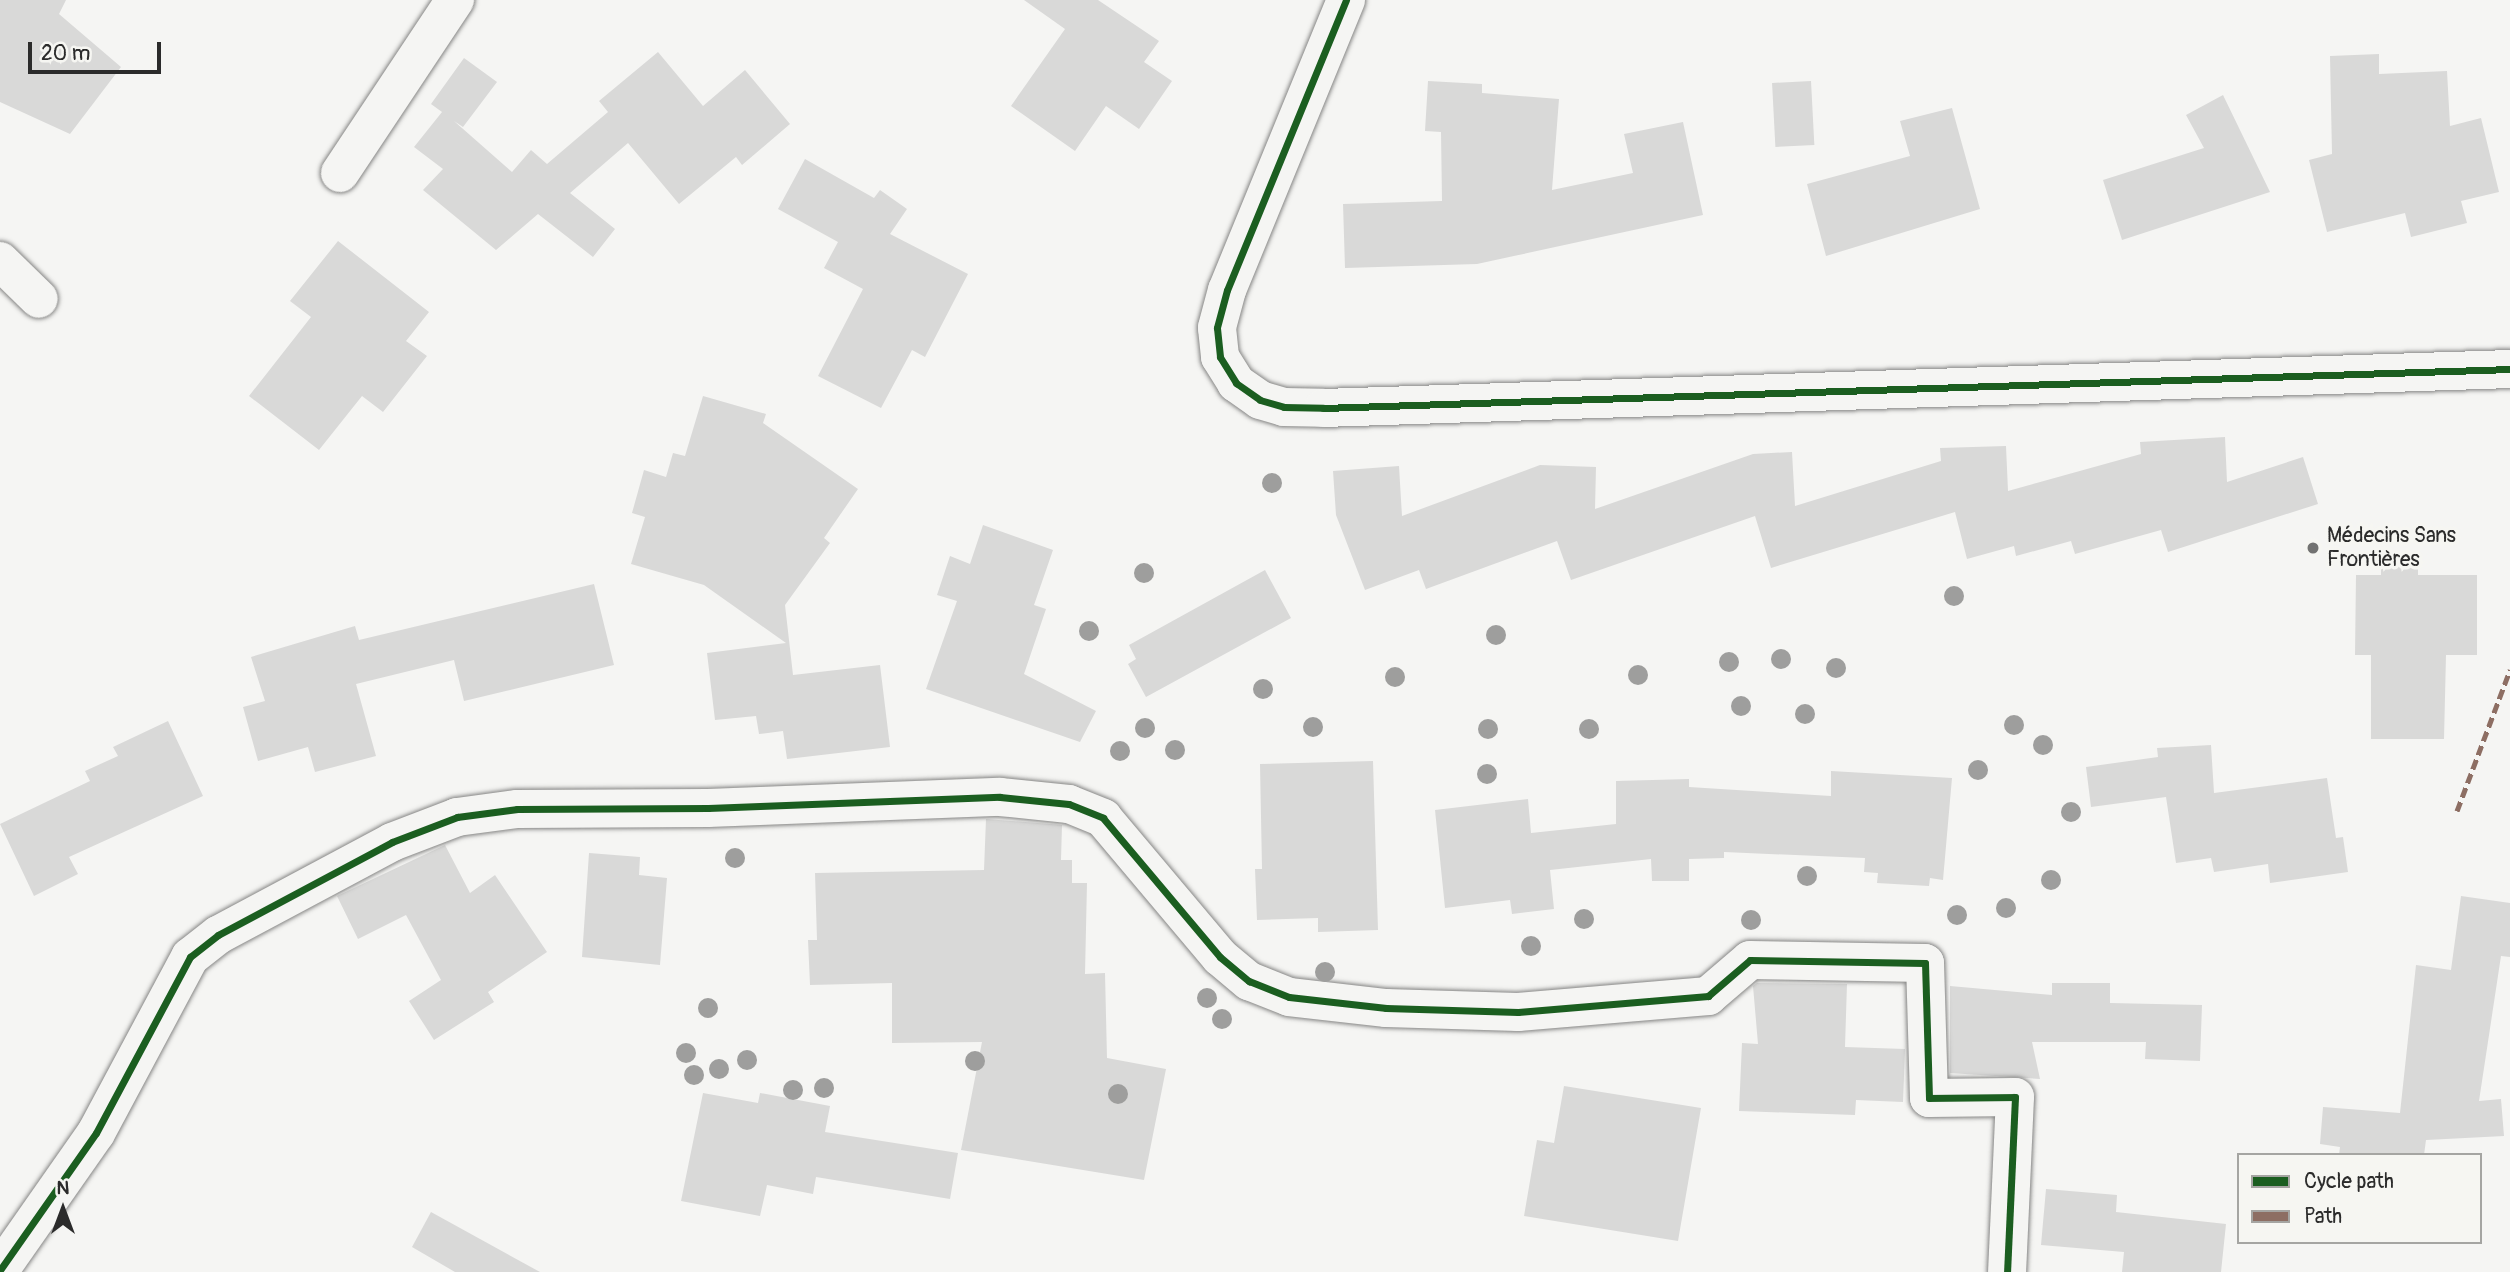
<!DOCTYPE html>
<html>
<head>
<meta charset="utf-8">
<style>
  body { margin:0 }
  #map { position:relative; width:2510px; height:1272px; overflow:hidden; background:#f5f5f3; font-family:Pangolin,sans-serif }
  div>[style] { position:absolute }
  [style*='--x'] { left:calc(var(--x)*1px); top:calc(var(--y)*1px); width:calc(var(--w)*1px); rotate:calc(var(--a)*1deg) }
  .building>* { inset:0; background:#d9d9d8; transform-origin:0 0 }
  .roads { filter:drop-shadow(0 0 2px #868685) drop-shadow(0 0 2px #868685) }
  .minor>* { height:38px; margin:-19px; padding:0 19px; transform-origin:19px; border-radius:19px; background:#f5f5f3 }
  .quiet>* { height:5px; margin-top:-2.5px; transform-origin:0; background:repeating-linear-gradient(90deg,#8d6e63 0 10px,transparent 0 15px) }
  .cycleway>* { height:7px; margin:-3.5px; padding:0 3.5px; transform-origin:3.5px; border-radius:3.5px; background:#1b5e20 }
  .trees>* { width:20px; height:20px; margin:-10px; border-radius:50%; background:#9e9e9d }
  .dots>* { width:19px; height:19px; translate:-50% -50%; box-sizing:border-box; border:4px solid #f6f6f2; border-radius:50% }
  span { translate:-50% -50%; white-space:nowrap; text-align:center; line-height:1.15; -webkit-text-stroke:7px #f6f6f2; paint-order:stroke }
  .poi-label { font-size:21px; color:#2b2b2b }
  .left { translate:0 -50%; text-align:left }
  .legend { position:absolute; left:2237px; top:1153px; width:245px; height:91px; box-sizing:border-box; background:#f6f6f2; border:2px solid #a5a5a2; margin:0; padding:9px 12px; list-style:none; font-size:21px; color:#2b2b2b }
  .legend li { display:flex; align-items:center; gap:14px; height:35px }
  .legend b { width:35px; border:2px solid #a5a5a2 }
  .north { position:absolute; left:28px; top:1174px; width:70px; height:70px; -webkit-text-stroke:5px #f6f6f2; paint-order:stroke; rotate:0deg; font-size:19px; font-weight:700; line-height:28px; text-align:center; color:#2b2b2b }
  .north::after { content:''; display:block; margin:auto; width:24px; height:32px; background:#2b2b2b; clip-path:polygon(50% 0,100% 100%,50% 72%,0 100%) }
  .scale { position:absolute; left:28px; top:42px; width:133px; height:32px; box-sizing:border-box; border:4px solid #2b2b2b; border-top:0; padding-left:9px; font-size:21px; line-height:24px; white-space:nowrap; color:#2b2b2b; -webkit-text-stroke:5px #f6f6f2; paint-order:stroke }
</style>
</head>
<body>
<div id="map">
  <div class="building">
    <i style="clip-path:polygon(0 0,66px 0,59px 14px,121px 67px,70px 134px,0 102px)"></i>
    <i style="clip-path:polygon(1024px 0,1098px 0,1159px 41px,1144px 62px,1172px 81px,1139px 129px,1106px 106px,1075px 151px,1011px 106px,1065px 29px)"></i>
    <i style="clip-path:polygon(658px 52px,703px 106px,745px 70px,790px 124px,742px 165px,736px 157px,679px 204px,628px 143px,570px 193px,615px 229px,593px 257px,538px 214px,496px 250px,423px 190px,443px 169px,414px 147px,442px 112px,431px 104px,464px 58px,497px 82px,463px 127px,454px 121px,512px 172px,531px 150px,547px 164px,608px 112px,599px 101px)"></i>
    <i style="clip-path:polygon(2379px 54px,2379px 74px,2447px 71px,2450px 126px,2481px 118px,2499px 192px,2461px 201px,2467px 223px,2411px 237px,2405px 213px,2327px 232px,2309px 160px,2332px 154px,2330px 56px)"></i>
    <i style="clip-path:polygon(1428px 81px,1482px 84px,1482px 93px,1559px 99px,1552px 190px,1633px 173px,1624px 134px,1683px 122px,1703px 215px,1477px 264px,1345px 268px,1343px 204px,1442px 201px,1441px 132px,1425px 131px)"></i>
    <i style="left:1811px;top:81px;width:64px;height:39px;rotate:87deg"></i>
    <i style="clip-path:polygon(2223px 95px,2270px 192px,2122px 240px,2103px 180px,2204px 148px,2186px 115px)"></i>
    <i style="clip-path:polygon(1952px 108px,1980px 209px,1826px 256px,1807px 184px,1910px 156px,1900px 121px)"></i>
    <i style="clip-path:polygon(805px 159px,874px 198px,880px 190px,907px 209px,890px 234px,968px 274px,925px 357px,912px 350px,881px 408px,818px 376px,863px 289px,824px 268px,838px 242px,778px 209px)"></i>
    <i style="clip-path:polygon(338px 241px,429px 312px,406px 341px,427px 356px,383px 412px,362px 396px,319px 450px,249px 396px,311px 317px,290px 301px)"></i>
    <i style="clip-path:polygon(703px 396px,766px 414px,763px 423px,858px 489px,824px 538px,830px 543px,785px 605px,793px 675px,880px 665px,890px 747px,787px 759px,783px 731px,759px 734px,756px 716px,715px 720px,707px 653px,786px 643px,704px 585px,631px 564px,645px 517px,632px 513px,644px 470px,666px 477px,673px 453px,685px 456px)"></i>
    <i style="clip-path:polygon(2225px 437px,2227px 482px,2303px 457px,2318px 504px,2168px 552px,2161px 530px,2075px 554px,2071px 541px,2016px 556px,2014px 546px,1967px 559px,1955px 512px,1771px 568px,1755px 516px,1571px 580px,1557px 541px,1426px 589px,1419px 570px,1365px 590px,1336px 515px,1333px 471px,1399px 466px,1402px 516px,1540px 465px,1596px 467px,1595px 509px,1753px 454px,1792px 452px,1795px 506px,1941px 461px,1940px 448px,2006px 446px,2008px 491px,2141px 454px,2140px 442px)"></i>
    <i style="clip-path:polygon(983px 525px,1053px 550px,1034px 605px,1046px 609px,1024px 674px,1096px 711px,1080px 742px,926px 689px,957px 601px,937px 595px,950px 556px,970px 564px)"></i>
    <i style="clip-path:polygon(2381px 564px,2418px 564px,2418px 575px,2477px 575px,2477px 655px,2446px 655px,2444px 739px,2371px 739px,2371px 655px,2355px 655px,2356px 575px,2381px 575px)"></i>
    <i style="clip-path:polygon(1265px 570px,1291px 618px,1146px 697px,1128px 664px,1136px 659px,1129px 645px)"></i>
    <i style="clip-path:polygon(594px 584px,614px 665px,464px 701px,454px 660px,356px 684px,376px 756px,315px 772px,308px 747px,258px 761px,243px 707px,265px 701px,251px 657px,355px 626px,359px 640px)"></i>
    <i style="clip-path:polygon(168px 721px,203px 796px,69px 857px,78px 874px,34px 896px,0 824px,90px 781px,85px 771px,118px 756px,113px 747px)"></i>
    <i style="clip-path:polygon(2211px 745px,2214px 793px,2327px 778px,2336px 838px,2343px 837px,2348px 872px,2270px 883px,2268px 864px,2214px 872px,2211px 858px,2176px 863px,2166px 797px,2091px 807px,2086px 767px,2158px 757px,2157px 748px)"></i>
    <i style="clip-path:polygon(1373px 761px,1378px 930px,1318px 932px,1318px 918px,1257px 920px,1255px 869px,1262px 869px,1260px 764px)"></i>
    <i style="clip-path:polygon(1831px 771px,1952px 778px,1943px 880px,1930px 878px,1929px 886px,1877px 883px,1878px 873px,1864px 872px,1865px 858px,1724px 852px,1724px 858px,1689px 859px,1689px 881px,1652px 881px,1651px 859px,1550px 870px,1554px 909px,1512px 914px,1510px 900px,1445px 908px,1435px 810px,1528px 799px,1531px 833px,1616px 824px,1616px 781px,1689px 779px,1689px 787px,1831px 796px)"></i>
    <i style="clip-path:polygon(986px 819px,1062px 825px,1061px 860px,1072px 860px,1072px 883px,1087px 883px,1085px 974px,1105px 973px,1107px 1058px,1166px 1069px,1144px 1180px,961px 1150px,982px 1042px,892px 1043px,892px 983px,810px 985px,808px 940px,817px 940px,815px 873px,984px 870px)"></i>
    <i style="clip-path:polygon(445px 845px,470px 893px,495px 875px,547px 952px,488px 992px,494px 1002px,434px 1040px,409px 1001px,441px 980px,406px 915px,358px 939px,337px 896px)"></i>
    <i style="clip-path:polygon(589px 853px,640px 857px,639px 875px,667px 878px,660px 965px,582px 957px)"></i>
    <i style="clip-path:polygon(2461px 896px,2510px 903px,2510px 957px,2501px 956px,2479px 1101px,2501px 1099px,2504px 1136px,2426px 1140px,2424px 1155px,2339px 1155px,2340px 1147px,2320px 1144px,2323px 1107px,2400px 1113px,2416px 965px,2451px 970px)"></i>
    <i style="clip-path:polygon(1757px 983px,1847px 984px,1845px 1047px,1905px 1049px,1903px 1102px,1856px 1100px,1855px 1115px,1739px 1111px,1742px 1043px,1758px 1044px,1753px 986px)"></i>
    <i style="clip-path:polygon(2052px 983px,2110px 983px,2110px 1003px,2202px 1005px,2200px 1061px,2145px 1059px,2146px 1042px,2032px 1042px,2040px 1079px,1950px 1073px,1950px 986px,2052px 995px)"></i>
    <i style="clip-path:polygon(1564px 1086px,1701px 1108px,1678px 1241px,1524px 1216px,1537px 1140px,1554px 1143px)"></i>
    <i style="clip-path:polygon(703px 1093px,758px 1103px,760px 1093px,830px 1106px,825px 1132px,958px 1153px,950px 1199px,816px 1177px,813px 1194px,767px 1185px,760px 1216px,681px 1201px)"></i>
    <i style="clip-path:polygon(2046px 1189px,2117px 1195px,2116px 1212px,2226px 1224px,2221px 1272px,2122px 1272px,2124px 1252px,2041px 1245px)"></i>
    <i style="clip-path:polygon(431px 1212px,540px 1272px,455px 1272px,412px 1247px)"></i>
  </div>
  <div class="roads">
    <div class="minor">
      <i style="--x:1346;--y:0;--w:313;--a:112.3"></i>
      <i style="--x:1227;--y:290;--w:39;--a:105"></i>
      <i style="--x:1217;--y:328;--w:29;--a:84"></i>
      <i style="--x:1220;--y:357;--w:31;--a:58"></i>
      <i style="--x:1236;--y:383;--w:29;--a:35"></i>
      <i style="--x:1260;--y:400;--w:25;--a:16"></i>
      <i style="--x:1284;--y:407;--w:39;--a:1"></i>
      <i style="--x:1323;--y:408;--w:1188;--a:-1.88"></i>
      <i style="--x:340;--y:173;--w:208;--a:-56.4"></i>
      <i style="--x:0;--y:261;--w:54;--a:44.3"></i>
      <i style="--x:0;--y:1270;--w:167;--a:-55"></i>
      <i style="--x:96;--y:1133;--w:200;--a:-61.9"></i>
      <i style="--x:190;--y:957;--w:36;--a:-38"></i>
      <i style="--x:218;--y:935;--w:197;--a:-28.1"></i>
      <i style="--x:392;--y:842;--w:70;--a:-21"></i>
      <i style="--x:457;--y:817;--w:61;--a:-7.6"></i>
      <i style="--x:517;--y:809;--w:191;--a:-0.3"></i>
      <i style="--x:708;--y:808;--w:292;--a:-2.2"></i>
      <i style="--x:1000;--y:797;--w:69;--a:5.8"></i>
      <i style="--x:1069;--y:804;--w:37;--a:22"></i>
      <i style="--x:1103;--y:818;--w:182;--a:49.9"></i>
      <i style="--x:1220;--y:957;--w:38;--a:40"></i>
      <i style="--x:1249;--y:981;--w:43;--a:21.8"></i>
      <i style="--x:1289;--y:997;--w:98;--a:6.5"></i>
      <i style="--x:1386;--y:1008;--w:132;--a:1.7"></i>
      <i style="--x:1518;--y:1012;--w:191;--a:-4.8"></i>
      <i style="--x:1708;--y:996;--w:55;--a:-40.6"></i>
      <i style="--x:1750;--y:960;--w:175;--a:1"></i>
      <i style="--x:1925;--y:963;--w:135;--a:88.3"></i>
      <i style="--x:1929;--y:1098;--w:86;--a:-0.7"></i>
      <i style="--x:2015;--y:1097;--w:175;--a:92.6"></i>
    </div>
  </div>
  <div class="quiet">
    <i style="--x:2457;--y:811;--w:151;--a:-69.4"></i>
  </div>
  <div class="cycleway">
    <i style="--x:1346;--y:0;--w:313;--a:112.3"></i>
    <i style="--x:1227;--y:290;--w:39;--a:105"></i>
    <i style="--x:1217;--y:328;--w:29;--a:84"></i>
    <i style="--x:1220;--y:357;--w:31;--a:58"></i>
    <i style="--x:1236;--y:383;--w:29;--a:35"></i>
    <i style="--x:1260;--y:400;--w:25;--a:16"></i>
    <i style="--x:1284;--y:407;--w:39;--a:1"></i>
    <i style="--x:1323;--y:408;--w:1188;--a:-1.88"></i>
    <i style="--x:0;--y:1270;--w:167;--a:-55"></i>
    <i style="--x:96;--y:1133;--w:200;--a:-61.9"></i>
    <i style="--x:190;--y:957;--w:36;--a:-38"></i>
    <i style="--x:218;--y:935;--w:197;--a:-28.1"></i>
    <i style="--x:392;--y:842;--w:70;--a:-21"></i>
    <i style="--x:457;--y:817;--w:61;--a:-7.6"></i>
    <i style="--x:517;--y:809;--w:191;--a:-0.3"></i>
    <i style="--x:708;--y:808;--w:292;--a:-2.2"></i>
    <i style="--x:1000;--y:797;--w:69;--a:5.8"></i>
    <i style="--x:1069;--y:804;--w:37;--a:22"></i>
    <i style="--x:1103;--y:818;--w:182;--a:49.9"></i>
    <i style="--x:1220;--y:957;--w:38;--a:40"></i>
    <i style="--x:1249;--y:981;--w:43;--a:21.8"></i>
    <i style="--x:1289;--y:997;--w:98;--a:6.5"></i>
    <i style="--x:1386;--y:1008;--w:132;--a:1.7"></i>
    <i style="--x:1518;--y:1012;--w:191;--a:-4.8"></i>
    <i style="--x:1708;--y:996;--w:55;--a:-40.6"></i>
    <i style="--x:1750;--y:960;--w:175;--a:1"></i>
    <i style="--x:1925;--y:963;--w:135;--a:88.3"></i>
    <i style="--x:1929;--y:1098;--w:86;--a:-0.7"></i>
    <i style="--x:2015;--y:1097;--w:175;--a:92.6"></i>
  </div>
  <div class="trees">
    <i style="left:1272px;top:483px"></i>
    <i style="left:1144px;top:573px"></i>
    <i style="left:1954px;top:596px"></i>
    <i style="left:1089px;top:631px"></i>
    <i style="left:1496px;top:635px"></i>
    <i style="left:1781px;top:659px"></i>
    <i style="left:1729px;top:662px"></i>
    <i style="left:1836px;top:668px"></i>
    <i style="left:1638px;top:675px"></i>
    <i style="left:1395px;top:677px"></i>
    <i style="left:1263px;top:689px"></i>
    <i style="left:1741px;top:706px"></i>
    <i style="left:1805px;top:714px"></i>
    <i style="left:2014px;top:725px"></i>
    <i style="left:1313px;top:727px"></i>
    <i style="left:1145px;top:728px"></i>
    <i style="left:1488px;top:729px"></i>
    <i style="left:1589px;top:729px"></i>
    <i style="left:2043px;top:745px"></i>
    <i style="left:1175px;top:750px"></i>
    <i style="left:1120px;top:751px"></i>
    <i style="left:1978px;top:770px"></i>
    <i style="left:1487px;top:774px"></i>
    <i style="left:2071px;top:812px"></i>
    <i style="left:735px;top:858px"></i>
    <i style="left:1807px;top:876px"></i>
    <i style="left:2051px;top:880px"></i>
    <i style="left:2006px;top:908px"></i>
    <i style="left:1957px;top:915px"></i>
    <i style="left:1584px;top:919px"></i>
    <i style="left:1751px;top:920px"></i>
    <i style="left:1531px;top:946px"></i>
    <i style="left:1325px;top:972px"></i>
    <i style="left:1207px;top:998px"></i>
    <i style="left:708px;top:1008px"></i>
    <i style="left:1222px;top:1019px"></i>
    <i style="left:686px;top:1053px"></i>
    <i style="left:747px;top:1060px"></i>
    <i style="left:975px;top:1061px"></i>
    <i style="left:719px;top:1069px"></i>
    <i style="left:694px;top:1075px"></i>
    <i style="left:824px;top:1088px"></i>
    <i style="left:793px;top:1090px"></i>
    <i style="left:1118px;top:1094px"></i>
  </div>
  <div class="dots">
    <i style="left:2313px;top:548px;background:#727271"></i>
  </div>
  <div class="poi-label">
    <span class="left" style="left:2327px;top:548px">Médecins Sans<br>Frontières</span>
  </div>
  <ul class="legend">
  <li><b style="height:9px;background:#1b5e20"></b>Cycle path</li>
  <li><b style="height:9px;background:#8d6e63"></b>Path</li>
  </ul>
  <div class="north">N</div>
  <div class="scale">20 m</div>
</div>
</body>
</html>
